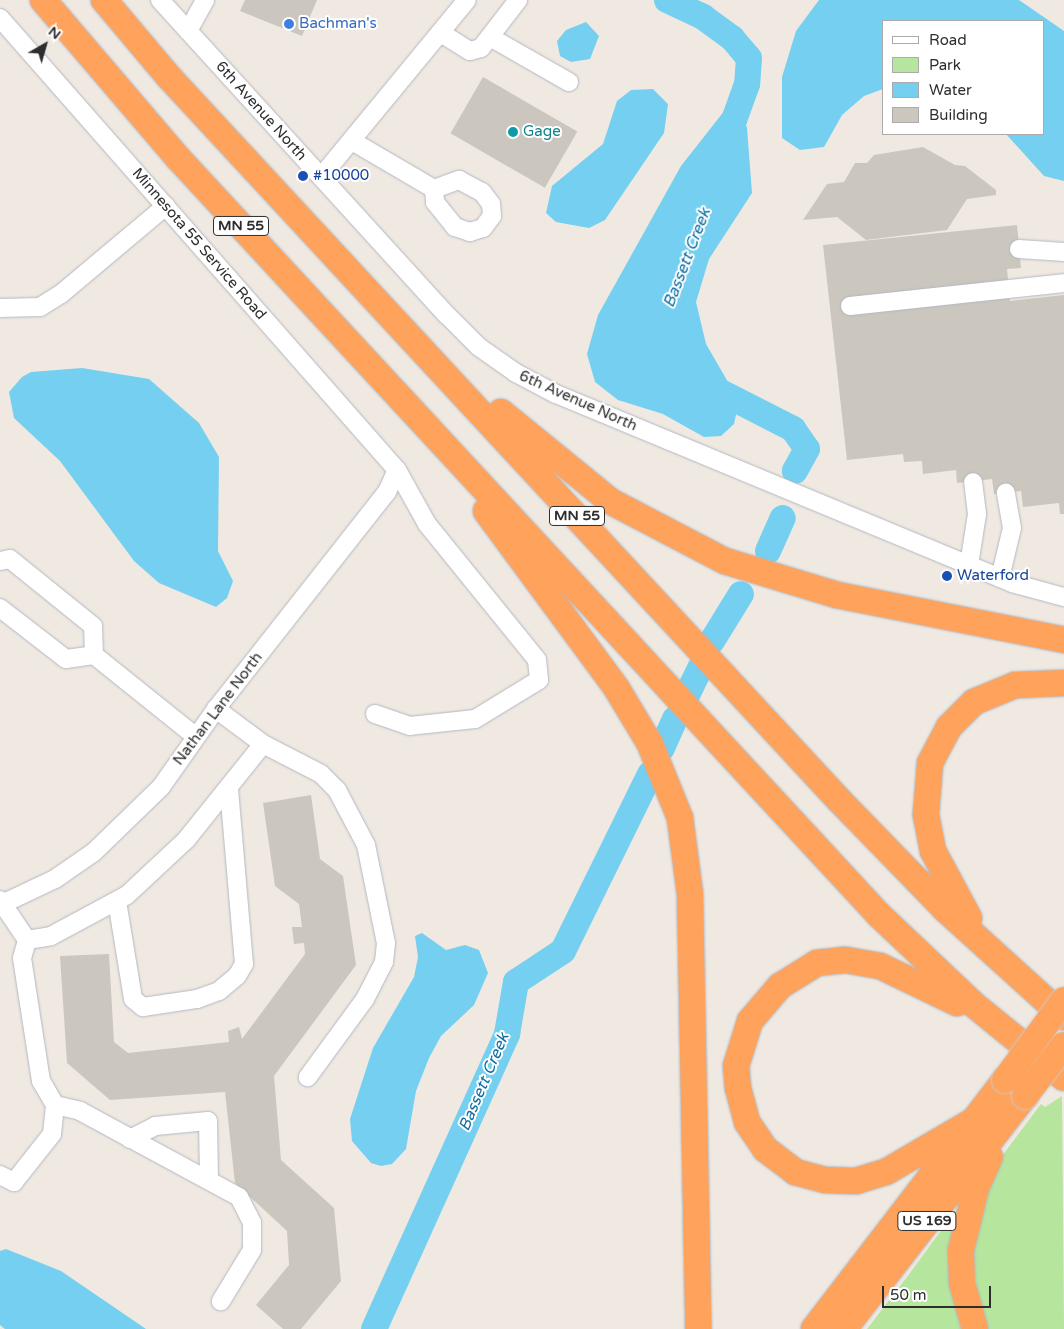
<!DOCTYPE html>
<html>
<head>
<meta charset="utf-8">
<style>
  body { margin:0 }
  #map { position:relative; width:1064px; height:1329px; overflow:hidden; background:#efe9e1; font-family:"Varela Round",sans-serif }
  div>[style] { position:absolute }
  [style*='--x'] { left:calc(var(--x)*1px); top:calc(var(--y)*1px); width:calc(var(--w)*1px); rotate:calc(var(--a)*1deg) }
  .green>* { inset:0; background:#b6e59e }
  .water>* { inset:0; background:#75cff0 }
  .river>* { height:26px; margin:-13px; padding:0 13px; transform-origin:13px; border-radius:13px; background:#75cff0 }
  .building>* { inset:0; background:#cbc7bf; transform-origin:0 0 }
  .roads { filter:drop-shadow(0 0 1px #b4b7c1) drop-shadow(0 0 1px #b4b7c1) }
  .minor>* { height:18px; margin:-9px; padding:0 9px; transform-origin:9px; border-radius:9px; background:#fff }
  .highway>* { height:26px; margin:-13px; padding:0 13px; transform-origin:13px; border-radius:13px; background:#ffa35c }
  .bridges { filter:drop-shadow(0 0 1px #c9c9c9) drop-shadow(0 0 1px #c9c9c9) }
  .highway-bridge>* { height:26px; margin:-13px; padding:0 13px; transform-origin:13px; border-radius:13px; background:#ffa35c }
  .dots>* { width:14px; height:14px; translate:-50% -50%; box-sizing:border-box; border:2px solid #fff; border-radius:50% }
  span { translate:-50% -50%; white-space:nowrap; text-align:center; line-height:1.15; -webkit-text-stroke:4px #fff; paint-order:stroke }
  .shield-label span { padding:1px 4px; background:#fff; border:1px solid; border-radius:4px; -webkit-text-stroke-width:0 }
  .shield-label { font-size:14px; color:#2e2e2e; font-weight:700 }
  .shop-label { font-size:15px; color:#366cbe }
  .left { translate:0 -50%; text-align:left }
  .street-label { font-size:15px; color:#2e2e2e }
  .culture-label { font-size:15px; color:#0d838f }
  .transit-label { font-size:15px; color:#164399 }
  .water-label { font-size:16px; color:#0d6fa3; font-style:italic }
  .legend { position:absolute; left:882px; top:20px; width:162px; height:115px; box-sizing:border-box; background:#fff; border:1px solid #ababab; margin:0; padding:6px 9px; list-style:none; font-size:15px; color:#2e2e2e }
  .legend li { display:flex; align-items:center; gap:10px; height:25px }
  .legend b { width:25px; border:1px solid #ababab }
  .north { position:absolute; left:20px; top:20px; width:50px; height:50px; -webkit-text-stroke:4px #fff; paint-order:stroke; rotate:38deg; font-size:14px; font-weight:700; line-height:20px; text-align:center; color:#2e2e2e }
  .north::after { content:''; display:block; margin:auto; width:18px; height:22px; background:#2e2e2e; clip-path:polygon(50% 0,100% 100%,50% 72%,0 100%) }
  .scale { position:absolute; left:882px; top:1286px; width:109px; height:22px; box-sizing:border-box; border:2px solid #2e2e2e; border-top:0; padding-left:6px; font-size:15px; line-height:18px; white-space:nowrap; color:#2e2e2e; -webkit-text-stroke:4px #fff; paint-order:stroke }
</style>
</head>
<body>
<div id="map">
  <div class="green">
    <i style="clip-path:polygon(1062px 1096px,1064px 1329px,983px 1329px,969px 1239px,1002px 1156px,1041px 1104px,1045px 1107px)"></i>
    <i style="clip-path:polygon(965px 1198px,967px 1329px,867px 1329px,907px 1277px)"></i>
  </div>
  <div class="water">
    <i style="clip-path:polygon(819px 0,1019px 0,1064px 31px,1064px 181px,1044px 176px,1006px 134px,1043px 134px,1043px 21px,883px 21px,883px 89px,864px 96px,842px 115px,824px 147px,800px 150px,782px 138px,782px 77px,796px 31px)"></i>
    <i style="clip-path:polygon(586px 22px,599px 36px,590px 59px,571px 62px,560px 56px,557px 41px,566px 30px)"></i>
    <i style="clip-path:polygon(653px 89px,668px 104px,664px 133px,605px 220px,589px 228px,556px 222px,546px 213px,552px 186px,603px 144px,617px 101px,631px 90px)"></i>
    <i style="clip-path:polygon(736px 96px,747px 128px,752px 193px,709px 259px,696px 302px,706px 344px,739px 401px,734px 424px,721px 436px,704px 437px,663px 414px,618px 400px,595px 382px,587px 354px,598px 315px,681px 166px)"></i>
    <i style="clip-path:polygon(82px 368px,149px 379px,199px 423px,219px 457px,218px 551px,233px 581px,227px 598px,216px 607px,159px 583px,134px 561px,60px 461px,14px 418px,9px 392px,22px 377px,31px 372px)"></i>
    <i style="clip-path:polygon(422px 933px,446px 950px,465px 945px,479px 950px,488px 973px,474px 1005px,441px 1036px,429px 1058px,416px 1091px,406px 1149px,392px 1164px,381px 1166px,371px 1163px,352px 1141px,350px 1119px,373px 1048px,414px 977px,418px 957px,415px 936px)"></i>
    <i style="clip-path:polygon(6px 1249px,61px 1271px,146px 1329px,5px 1329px,0 1325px,0 1251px)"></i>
  </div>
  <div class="river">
    <i style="--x:667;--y:0;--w:40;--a:25"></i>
    <i style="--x:703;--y:17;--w:36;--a:36"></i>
    <i style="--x:732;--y:38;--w:26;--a:50"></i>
    <i style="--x:749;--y:58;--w:26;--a:94"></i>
    <i style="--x:747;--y:84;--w:56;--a:109.7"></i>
    <i style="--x:707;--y:385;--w:97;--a:27.1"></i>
    <i style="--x:793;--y:429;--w:24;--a:55"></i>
    <i style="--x:807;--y:449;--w:25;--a:119"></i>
    <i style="--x:768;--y:551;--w:36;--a:-66"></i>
    <i style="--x:712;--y:641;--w:55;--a:-58.3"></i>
    <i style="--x:688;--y:693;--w:28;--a:-64"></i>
    <i style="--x:662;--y:748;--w:32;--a:-66"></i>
    <i style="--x:374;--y:1329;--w:324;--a:-65.7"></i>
    <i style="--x:507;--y:1034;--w:53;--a:-80.2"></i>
    <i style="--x:516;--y:982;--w:56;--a:-33.4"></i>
    <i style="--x:563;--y:951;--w:197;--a:-63.8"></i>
  </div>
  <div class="building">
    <i style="clip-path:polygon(245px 0,317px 0,302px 36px,240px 11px)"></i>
    <i style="left:483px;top:77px;width:109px;height:65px;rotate:30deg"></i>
    <i style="clip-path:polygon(923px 147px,955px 165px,965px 166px,996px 190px,996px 195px,967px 199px,947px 230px,866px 240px,837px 217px,803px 220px,827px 184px,844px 182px,855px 163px,867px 163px,874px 155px)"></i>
    <i style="clip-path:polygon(1017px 225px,1021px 268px,1007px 269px,1010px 301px,1064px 295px,1064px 514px,1060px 514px,1059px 503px,1023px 507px,1021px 491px,994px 494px,992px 479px,957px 483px,956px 470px,923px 474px,922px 461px,904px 462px,903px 454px,847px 460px,823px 245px)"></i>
    <i style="clip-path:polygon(311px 795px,320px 859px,343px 876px,356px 965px,274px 1076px,281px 1160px,334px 1208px,341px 1281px,301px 1329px,283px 1329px,256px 1305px,289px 1265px,287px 1231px,235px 1183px,225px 1092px,110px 1100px,67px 1063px,60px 956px,109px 954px,114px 1042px,128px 1053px,229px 1042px,228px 1031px,239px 1027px,242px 1039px,305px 954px,304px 943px,294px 944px,292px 927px,302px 927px,299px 904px,275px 886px,263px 803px)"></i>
  </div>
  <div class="roads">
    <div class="minor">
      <i style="--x:160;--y:0;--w:426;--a:47.7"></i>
      <i style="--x:447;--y:315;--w:45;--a:45"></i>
      <i style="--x:479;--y:347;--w:45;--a:35.1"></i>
      <i style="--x:516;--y:373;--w:45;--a:27.7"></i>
      <i style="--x:556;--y:394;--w:494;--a:22.5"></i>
      <i style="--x:1012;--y:583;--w:54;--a:15.1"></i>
      <i style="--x:0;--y:18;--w:602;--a:48.71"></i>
      <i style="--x:397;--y:470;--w:62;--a:60.9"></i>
      <i style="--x:427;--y:524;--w:175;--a:51"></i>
      <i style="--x:537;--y:660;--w:20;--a:84"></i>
      <i style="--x:539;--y:680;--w:75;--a:148.6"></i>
      <i style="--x:475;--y:719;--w:65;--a:173.9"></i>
      <i style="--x:410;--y:726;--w:37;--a:-161"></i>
      <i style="--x:188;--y:31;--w:35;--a:-61"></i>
      <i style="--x:441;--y:33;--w:34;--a:32"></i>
      <i style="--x:470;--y:51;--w:11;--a:-15"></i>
      <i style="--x:481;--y:48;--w:61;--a:-52.4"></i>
      <i style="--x:490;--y:37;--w:91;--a:29.7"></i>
      <i style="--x:352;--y:141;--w:95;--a:30.3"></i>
      <i style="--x:321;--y:177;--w:229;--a:-50.5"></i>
      <i style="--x:459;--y:180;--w:26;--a:28"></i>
      <i style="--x:482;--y:192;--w:15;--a:53"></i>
      <i style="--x:491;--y:204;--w:12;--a:85"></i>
      <i style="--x:492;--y:216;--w:15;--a:127"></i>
      <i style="--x:483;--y:228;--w:14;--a:163"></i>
      <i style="--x:470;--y:232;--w:16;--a:-162"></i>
      <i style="--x:455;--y:227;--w:32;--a:-129"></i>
      <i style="--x:435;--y:202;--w:13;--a:-94"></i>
      <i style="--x:434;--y:189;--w:27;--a:-20"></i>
      <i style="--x:1019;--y:249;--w:45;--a:3.8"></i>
      <i style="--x:850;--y:306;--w:215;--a:-6.1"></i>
      <i style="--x:0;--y:308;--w:40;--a:-1.4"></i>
      <i style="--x:40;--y:307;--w:25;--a:-32"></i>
      <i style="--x:61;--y:294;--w:137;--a:-40"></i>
      <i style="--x:0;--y:561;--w:10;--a:-11"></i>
      <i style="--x:10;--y:559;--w:107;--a:38.9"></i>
      <i style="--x:93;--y:626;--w:29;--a:88"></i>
      <i style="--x:94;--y:655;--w:129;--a:38.7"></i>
      <i style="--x:969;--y:565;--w:52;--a:-81.1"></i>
      <i style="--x:977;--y:514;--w:32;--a:-97"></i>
      <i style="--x:1000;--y:578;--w:51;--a:-76.5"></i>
      <i style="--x:1012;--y:528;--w:36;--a:-100"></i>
      <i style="--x:0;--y:608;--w:83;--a:37.7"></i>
      <i style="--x:66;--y:659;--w:28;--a:-8"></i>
      <i style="--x:263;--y:744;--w:65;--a:27.3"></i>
      <i style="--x:321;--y:774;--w:23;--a:45"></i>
      <i style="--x:337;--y:790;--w:62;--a:62.2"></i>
      <i style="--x:366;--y:845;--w:100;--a:78.5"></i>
      <i style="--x:386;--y:943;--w:19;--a:96"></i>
      <i style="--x:384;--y:962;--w:42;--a:117.2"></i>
      <i style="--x:365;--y:999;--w:97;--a:126.2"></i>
      <i style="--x:0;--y:900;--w:48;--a:56"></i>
      <i style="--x:27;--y:940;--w:24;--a:-9"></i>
      <i style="--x:51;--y:936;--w:86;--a:-28.3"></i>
      <i style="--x:127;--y:895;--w:81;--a:-43"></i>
      <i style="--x:186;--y:840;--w:123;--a:-51.3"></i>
      <i style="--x:263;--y:744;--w:59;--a:-143.3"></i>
      <i style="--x:117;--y:901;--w:99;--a:80.7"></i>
      <i style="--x:133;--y:999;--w:13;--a:39"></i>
      <i style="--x:143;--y:1007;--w:55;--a:-8.4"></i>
      <i style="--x:197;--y:999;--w:23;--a:-20"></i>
      <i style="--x:219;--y:991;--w:23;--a:-40"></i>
      <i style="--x:237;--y:976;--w:14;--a:-60"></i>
      <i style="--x:244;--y:964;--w:177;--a:-94.9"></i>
      <i style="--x:0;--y:905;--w:61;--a:-25.3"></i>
      <i style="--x:55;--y:879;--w:47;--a:-34.7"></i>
      <i style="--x:94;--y:852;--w:93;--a:-44.1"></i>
      <i style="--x:161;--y:787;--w:95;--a:-54.8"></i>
      <i style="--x:216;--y:709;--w:276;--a:-51.8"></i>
      <i style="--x:387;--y:492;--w:24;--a:-66"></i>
      <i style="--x:55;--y:1105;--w:26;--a:13"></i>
      <i style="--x:80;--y:1111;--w:181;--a:28.4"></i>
      <i style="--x:239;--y:1197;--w:29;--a:63"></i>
      <i style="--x:252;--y:1223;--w:27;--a:90"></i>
      <i style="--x:252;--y:1250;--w:60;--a:121.3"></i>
      <i style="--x:130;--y:1139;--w:28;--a:-27"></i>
      <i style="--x:155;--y:1126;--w:53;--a:-5.4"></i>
      <i style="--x:208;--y:1121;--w:57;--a:89"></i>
      <i style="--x:0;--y:1175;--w:16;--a:27"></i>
      <i style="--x:14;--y:1182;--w:61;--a:-51.6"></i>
      <i style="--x:52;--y:1134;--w:29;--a:-84"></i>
      <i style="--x:55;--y:1105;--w:28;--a:-120"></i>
      <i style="--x:41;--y:1081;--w:124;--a:-98.8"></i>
      <i style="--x:22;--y:958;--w:19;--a:-74"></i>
    </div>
    <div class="highway">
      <i style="--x:43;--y:0;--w:208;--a:49.5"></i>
      <i style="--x:178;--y:158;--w:1032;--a:47.2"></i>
      <i style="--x:879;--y:915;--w:129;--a:43.4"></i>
      <i style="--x:973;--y:1004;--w:117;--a:39.1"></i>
      <i style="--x:104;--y:0;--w:99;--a:49.9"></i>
      <i style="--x:168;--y:76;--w:987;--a:47.18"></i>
      <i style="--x:839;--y:800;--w:152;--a:45.8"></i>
      <i style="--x:945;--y:909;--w:161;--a:42.2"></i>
      <i style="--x:501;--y:412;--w:141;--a:39.2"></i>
      <i style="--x:610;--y:501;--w:130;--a:27.6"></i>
      <i style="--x:725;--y:561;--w:117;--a:16.9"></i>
      <i style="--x:837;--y:595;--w:231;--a:11.2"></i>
      <i style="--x:486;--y:511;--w:221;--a:53.6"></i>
      <i style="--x:617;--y:689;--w:64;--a:59"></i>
      <i style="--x:650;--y:744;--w:80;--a:67.9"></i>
      <i style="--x:680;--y:818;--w:77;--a:82.5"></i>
      <i style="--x:690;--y:894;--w:435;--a:88.9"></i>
      <i style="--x:969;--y:918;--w:76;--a:-118.2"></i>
      <i style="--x:933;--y:851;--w:38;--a:-101"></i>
      <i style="--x:926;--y:814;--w:51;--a:-85.5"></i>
      <i style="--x:930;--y:763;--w:41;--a:-62.2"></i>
      <i style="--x:949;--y:727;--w:35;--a:-45"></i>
      <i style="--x:974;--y:702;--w:44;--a:-22.5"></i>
      <i style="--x:1015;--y:685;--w:49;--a:-2.3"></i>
      <i style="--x:957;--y:1003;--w:85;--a:-154.3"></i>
      <i style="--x:880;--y:966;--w:36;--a:-170"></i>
      <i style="--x:845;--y:960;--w:28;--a:174"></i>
      <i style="--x:817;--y:963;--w:44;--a:148.1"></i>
      <i style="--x:780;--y:986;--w:46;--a:130.6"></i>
      <i style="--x:750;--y:1021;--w:47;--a:107.3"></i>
      <i style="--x:736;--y:1066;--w:22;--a:85"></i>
      <i style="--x:738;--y:1088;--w:35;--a:75"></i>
      <i style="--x:747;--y:1122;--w:32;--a:56"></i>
      <i style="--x:765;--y:1149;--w:38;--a:37"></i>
      <i style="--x:795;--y:1172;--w:31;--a:15"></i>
      <i style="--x:825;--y:1180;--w:31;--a:2"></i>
      <i style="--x:856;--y:1181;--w:31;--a:-17"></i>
      <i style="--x:886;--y:1172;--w:101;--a:-30.4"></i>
      <i style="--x:814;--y:1329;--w:314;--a:-52.5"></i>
      <i style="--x:844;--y:1329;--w:295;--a:-52.2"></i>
      <i style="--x:975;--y:1329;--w:48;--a:-105.8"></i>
      <i style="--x:962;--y:1283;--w:33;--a:-92"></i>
      <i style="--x:961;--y:1250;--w:64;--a:-76.4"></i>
      <i style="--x:976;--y:1188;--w:34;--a:-66"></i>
    </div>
  </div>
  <div class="bridges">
    <div class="highway-bridge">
      <i style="--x:1005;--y:1080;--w:99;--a:-53.6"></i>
      <i style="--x:1025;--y:1096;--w:64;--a:-52.6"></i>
    </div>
  </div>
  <div class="dots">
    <i style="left:289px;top:24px;background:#3f7fe0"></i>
    <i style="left:513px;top:132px;background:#0f9aa8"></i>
    <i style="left:303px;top:176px;background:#1a4fb4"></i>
    <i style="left:947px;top:576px;background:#1a4fb4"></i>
  </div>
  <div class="shield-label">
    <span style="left:241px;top:226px">MN 55</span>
    <span style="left:577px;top:516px">MN 55</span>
    <span style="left:927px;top:1221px">US 169</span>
  </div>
  <div class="shop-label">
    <span class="left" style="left:299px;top:24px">Bachman's</span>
  </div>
  <div class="street-label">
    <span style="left:261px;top:111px;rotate:48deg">6th Avenue North</span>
    <span style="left:199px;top:244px;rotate:49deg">Minnesota 55 Service Road</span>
    <span style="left:578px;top:401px;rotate:24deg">6th Avenue North</span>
    <span style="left:218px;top:709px;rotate:-53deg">Nathan Lane North</span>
  </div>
  <div class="culture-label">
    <span class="left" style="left:523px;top:132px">Gage</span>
  </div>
  <div class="transit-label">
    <span class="left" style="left:313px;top:176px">#10000</span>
    <span class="left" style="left:957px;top:576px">Waterford</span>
  </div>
  <div class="water-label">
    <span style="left:687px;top:258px;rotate:-69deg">Bassett Creek</span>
    <span style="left:484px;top:1082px;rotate:-67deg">Bassett Creek</span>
  </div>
  <ul class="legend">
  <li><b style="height:6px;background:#fff"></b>Road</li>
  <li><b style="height:14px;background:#b6e59e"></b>Park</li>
  <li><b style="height:14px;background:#75cff0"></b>Water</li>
  <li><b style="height:14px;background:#cbc7bf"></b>Building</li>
  </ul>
  <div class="north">N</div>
  <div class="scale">50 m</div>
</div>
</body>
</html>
